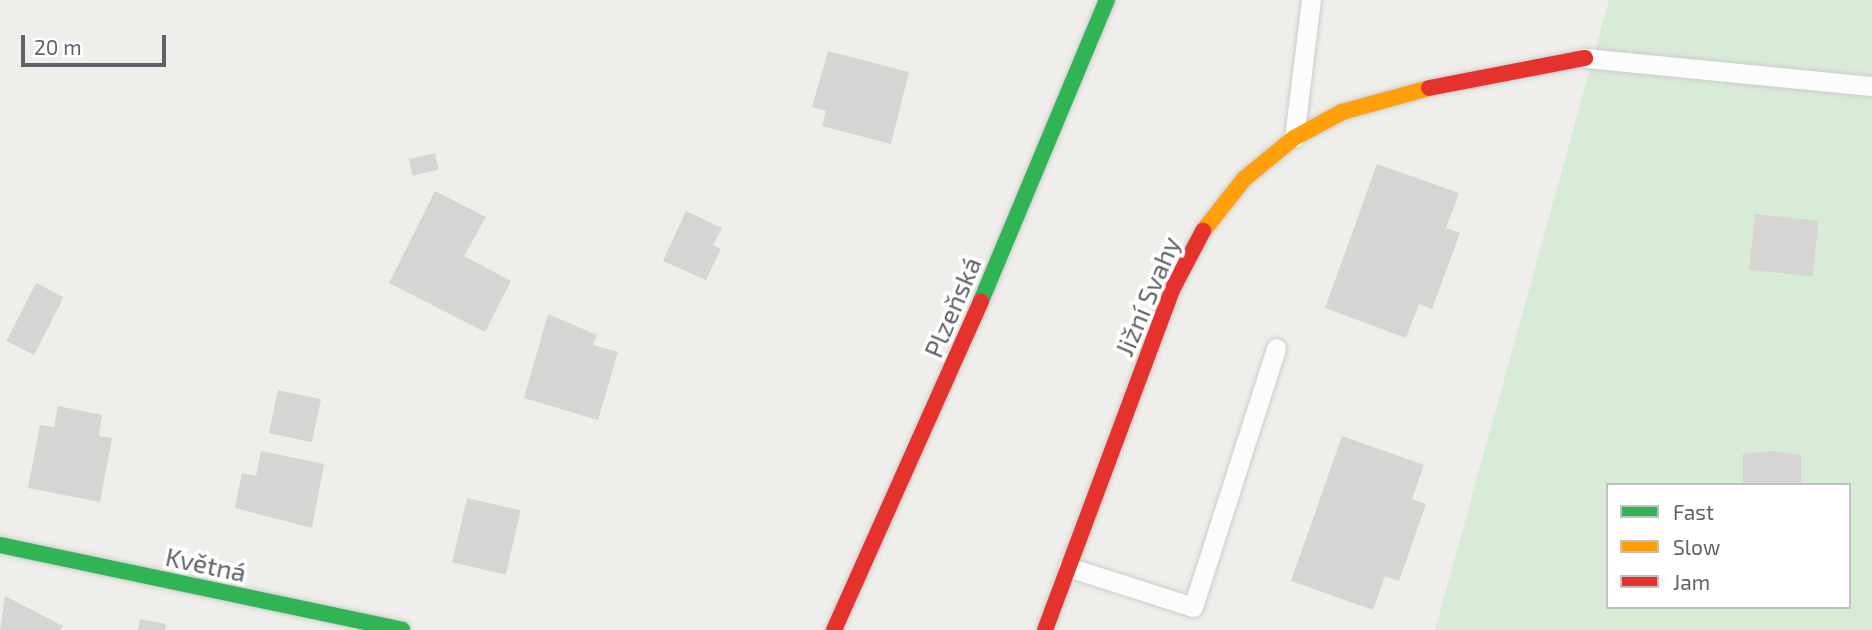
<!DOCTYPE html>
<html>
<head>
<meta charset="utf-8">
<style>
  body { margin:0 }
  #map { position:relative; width:1872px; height:630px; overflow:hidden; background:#efeeea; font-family:"Exo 2",sans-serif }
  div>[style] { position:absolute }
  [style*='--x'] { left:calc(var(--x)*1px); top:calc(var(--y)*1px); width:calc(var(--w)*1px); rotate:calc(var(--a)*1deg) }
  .green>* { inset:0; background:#d8ebd6 }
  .building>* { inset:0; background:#d6d5d3; transform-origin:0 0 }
  .roads { filter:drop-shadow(0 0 2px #cbcccc) drop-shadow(0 0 2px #cbcccc) }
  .lane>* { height:19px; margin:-9.5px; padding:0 9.5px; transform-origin:9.5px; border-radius:9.5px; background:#fdfcfc }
  .fast>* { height:16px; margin:-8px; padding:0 8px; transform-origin:8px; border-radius:8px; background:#30b455 }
  .slow>* { height:16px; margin:-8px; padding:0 8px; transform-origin:8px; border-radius:8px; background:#ff9f0a }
  .jam>* { height:16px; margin:-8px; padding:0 8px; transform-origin:8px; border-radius:8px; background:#e5322d }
  span { translate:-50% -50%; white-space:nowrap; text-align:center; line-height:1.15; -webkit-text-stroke:7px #fff; paint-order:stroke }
  .street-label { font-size:26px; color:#5f6368 }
  .legend { position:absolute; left:1606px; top:483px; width:245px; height:126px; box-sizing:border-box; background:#fff; border:2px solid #bfc1c3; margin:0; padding:9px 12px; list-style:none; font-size:21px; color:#5f6368 }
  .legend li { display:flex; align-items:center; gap:14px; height:35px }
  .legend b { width:35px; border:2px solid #bfc1c3 }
  .scale { position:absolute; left:21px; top:35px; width:145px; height:32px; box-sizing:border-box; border:4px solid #5f6368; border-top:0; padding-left:9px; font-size:21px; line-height:24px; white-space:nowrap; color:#5f6368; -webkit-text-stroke:5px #fff; paint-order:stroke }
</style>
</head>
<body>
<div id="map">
  <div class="green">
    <i style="clip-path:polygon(evenodd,1609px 0,1872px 0,1872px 630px,1435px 630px,1609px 0,1608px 485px,1849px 485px,1849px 607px,1608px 607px,1608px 485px)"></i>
  </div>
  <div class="building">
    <i style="clip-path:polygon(828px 51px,909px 72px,891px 144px,822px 126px,826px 111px,812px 107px)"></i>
    <i style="left:435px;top:153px;width:17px;height:27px;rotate:77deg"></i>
    <i style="clip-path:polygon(1377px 164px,1459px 193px,1446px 228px,1460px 233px,1432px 309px,1419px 304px,1406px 338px,1325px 308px)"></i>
    <i style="clip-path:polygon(435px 191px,486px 217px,464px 256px,511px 281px,485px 332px,389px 283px)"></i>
    <i style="clip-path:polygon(686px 211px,722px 228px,713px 245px,721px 249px,706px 280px,663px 261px)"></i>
    <i style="left:1755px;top:214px;width:64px;height:56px;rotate:6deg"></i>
    <i style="left:36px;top:283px;width:31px;height:65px;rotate:27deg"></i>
    <i style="clip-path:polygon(548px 314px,597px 335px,593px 345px,618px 352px,598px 420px,524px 398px)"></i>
    <i style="left:278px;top:390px;width:44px;height:44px;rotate:12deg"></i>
    <i style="clip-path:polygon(58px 406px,102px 415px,99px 436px,112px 438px,100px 502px,28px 488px,40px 425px,54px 427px)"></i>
    <i style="clip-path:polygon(1342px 436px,1424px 465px,1412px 499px,1426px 504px,1399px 581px,1385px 576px,1373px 610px,1291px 581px)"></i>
    <i style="clip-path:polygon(261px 451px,324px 464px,312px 528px,235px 508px,242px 473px,256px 476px)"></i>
    <i style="clip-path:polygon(1773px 451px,1801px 455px,1801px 485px,1743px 485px,1743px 454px)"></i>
    <i style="left:467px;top:498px;width:55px;height:66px;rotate:13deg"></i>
    <i style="clip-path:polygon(5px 596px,63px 626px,60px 630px,0 630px)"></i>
    <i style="clip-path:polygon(140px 619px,166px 624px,165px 630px,138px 630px)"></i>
  </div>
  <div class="roads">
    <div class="lane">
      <i style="--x:1585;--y:58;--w:288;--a:5.6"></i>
      <i style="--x:1294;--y:138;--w:139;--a:-83"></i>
      <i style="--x:1068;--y:567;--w:131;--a:17.7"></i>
      <i style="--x:1193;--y:607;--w:272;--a:-72.2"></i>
    </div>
    <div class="fast">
      <i style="--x:981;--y:301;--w:326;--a:-67.3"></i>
      <i style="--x:0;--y:545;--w:411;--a:11.9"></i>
    </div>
    <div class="slow">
      <i style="--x:1203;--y:231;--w:66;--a:-51.7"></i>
      <i style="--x:1244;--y:179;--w:65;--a:-39.4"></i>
      <i style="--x:1294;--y:138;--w:55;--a:-28.4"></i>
      <i style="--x:1342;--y:112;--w:90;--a:-15.4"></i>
    </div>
    <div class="jam">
      <i style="--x:1429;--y:88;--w:159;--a:-10.9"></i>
      <i style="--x:834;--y:630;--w:360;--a:-65.9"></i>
      <i style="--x:1045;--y:630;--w:363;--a:-69.5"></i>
      <i style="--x:1172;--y:290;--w:67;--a:-62.3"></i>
    </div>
  </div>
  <div class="street-label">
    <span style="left:1147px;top:296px;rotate:-67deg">Jižní Svahy</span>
    <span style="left:952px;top:307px;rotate:-67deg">Plzeňská</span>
    <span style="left:206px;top:564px;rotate:12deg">Květná</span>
  </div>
  <ul class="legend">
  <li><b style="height:9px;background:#30b455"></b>Fast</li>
  <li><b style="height:9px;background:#ff9f0a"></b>Slow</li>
  <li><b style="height:9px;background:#e5322d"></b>Jam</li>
  </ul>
  <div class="scale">20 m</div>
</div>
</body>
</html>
